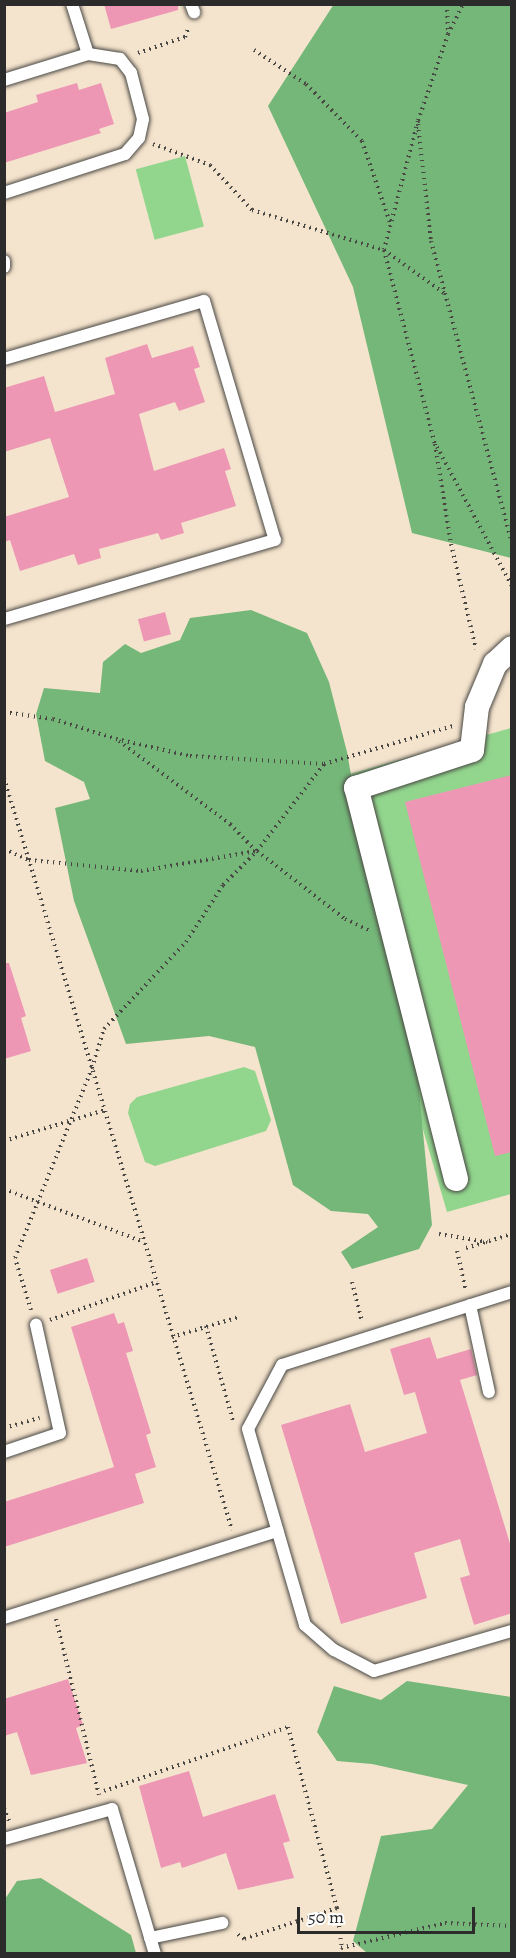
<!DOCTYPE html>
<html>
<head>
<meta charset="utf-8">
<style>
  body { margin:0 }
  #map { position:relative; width:516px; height:1958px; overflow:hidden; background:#f5e4cd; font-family:Alegreya,serif }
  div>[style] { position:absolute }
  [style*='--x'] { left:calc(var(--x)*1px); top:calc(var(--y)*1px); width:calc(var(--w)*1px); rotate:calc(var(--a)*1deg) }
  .green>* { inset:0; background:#92d68e; transform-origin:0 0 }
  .forest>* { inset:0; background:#75b779 }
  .building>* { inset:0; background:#ed97b5; transform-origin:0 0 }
  .path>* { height:4px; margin-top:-2px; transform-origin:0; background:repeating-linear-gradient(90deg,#494743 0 1.5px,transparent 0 6px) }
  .roads { filter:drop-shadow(0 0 2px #494743) drop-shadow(0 0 2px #494743) }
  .lane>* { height:12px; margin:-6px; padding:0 6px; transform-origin:6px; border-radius:6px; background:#fff }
  .street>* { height:24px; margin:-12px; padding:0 12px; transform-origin:12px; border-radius:12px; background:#fff }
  span { translate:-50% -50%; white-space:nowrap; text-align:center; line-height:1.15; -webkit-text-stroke:6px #fff; paint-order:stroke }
  .frame { position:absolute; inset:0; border:6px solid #2b2b2b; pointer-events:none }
  .scale { position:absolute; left:297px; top:1907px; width:178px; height:27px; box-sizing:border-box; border:3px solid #2b2b2b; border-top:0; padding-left:8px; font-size:18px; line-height:21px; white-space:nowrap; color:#2b2b2b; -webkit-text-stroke:4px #fff; paint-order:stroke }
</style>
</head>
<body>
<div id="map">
  <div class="green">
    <i style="left:185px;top:156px;width:73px;height:51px;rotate:75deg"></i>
    <i style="clip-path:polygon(511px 728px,511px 1194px,447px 1212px,322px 782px)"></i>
    <i style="clip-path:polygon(244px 1067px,255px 1071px,271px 1120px,266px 1131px,155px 1166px,145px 1162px,128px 1113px,130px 1104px,137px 1097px)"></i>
  </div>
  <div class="forest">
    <i style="clip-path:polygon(334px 4px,511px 5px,511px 558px,412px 533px,353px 287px,268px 106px)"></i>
    <i style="clip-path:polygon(251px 610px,307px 633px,329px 682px,347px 752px,374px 906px,416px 1060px,432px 1225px,419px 1249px,352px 1269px,341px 1252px,378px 1227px,368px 1214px,331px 1211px,293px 1185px,255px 1047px,209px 1036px,126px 1044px,74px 901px,55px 808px,90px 799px,84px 782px,45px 761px,36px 714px,44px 688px,100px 693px,103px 662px,125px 644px,141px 653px,180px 640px,190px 618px)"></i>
    <i style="clip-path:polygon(407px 1681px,511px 1697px,511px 1953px,367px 1953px,353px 1941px,381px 1836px,432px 1829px,468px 1785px,372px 1764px,337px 1761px,317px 1732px,334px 1686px,381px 1700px)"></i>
    <i style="clip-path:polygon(41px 1878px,131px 1935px,136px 1953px,5px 1953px,5px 1899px,17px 1881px)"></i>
  </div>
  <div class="building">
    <i style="clip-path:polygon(104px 4px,178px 4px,178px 10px,111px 29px)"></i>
    <i style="clip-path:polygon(77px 83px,79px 90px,101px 83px,114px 124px,99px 129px,101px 133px,4px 163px,4px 113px,38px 102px,36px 95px)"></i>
    <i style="clip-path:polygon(147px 344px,152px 358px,193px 346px,200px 367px,194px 369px,205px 402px,179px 411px,175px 402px,139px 414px,154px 471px,224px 448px,231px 469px,225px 471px,236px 506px,181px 523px,184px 533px,161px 540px,158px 533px,99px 549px,101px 558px,78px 565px,74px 554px,20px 571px,10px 540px,4px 542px,4px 517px,69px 497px,50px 438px,4px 452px,4px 388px,44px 376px,55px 412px,115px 394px,105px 358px)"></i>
    <i style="left:165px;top:612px;width:23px;height:28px;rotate:75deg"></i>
    <i style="clip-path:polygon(512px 775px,512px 1152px,495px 1156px,405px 802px)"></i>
    <i style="clip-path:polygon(4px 963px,9px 963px,26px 1016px,21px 1018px,31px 1051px,4px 1059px)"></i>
    <i style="left:87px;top:1258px;width:25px;height:39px;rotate:72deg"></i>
    <i style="clip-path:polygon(114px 1313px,118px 1324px,124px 1322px,133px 1351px,126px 1353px,151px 1433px,146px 1435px,156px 1467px,135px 1474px,144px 1503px,4px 1547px,4px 1502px,114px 1467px,71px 1327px)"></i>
    <i style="clip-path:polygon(430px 1337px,437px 1359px,471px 1349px,477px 1375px,460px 1380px,512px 1550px,512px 1613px,474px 1625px,460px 1578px,470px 1575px,460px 1539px,414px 1553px,427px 1598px,341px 1624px,281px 1425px,350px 1404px,365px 1452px,427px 1433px,415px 1392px,404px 1395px,390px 1349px)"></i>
    <i style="clip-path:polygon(68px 1679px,83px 1725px,76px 1728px,87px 1763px,31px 1775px,17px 1732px,4px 1736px,4px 1699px)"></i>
    <i style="clip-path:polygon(189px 1771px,203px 1817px,275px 1794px,290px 1841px,283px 1843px,294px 1878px,238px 1890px,226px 1853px,182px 1868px,180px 1862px,161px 1868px,139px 1786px)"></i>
  </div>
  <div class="path">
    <i style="--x:447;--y:4;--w:30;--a:88"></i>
    <i style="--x:448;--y:34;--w:92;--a:109"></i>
    <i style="--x:418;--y:121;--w:133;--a:104.8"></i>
    <i style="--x:384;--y:250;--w:201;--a:75.3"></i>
    <i style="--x:435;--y:444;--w:101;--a:80.9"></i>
    <i style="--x:451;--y:544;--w:108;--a:76.6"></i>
    <i style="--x:448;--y:34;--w:34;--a:-63"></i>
    <i style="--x:254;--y:50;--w:62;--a:33.2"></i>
    <i style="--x:306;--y:84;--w:80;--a:45.5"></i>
    <i style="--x:362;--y:141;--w:87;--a:71.1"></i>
    <i style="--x:138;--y:53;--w:50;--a:-18.8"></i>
    <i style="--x:185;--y:37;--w:9;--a:-69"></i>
    <i style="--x:418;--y:124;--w:118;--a:83.7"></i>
    <i style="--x:431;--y:241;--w:314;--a:75"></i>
    <i style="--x:153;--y:144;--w:61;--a:20.2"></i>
    <i style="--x:210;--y:165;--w:62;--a:47"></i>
    <i style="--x:252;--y:210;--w:138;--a:16.9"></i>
    <i style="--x:384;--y:250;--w:74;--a:35.6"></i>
    <i style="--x:437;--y:447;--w:158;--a:61.7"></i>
    <i style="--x:4;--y:712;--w:49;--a:8.1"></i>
    <i style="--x:53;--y:719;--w:66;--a:17.6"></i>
    <i style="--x:116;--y:739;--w:76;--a:12.9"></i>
    <i style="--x:190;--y:756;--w:134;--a:3.4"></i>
    <i style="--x:324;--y:764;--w:134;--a:-16.4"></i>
    <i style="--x:119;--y:741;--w:139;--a:36.8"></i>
    <i style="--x:230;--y:824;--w:37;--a:46"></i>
    <i style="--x:4;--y:778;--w:786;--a:73.13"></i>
    <i style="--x:4;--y:849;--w:27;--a:24"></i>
    <i style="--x:29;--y:860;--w:113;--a:5.6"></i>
    <i style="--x:141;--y:871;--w:118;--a:-9.8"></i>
    <i style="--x:257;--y:851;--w:111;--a:37.7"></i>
    <i style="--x:345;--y:919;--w:26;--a:25"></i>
    <i style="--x:4;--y:1141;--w:106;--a:-17.1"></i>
    <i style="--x:4;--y:1189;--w:150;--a:20.7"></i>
    <i style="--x:439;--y:1234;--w:49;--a:9.5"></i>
    <i style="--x:466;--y:1248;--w:48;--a:-16.9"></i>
    <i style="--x:457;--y:1251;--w:41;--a:77.3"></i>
    <i style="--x:352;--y:1282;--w:41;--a:76"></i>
    <i style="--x:31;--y:1310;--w:54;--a:-107.1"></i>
    <i style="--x:15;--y:1258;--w:205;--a:-67.9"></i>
    <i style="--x:92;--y:1068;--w:41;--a:-72.9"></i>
    <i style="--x:104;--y:1029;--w:120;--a:-46.7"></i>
    <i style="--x:186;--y:942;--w:68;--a:-57"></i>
    <i style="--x:223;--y:885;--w:48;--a:-45"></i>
    <i style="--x:257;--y:851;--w:110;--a:-52.4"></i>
    <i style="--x:50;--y:1320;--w:114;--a:-19.6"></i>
    <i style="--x:206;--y:1326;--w:99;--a:74.1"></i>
    <i style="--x:172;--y:1337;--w:70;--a:-16.6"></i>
    <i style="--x:4;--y:1428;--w:37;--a:-16"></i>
    <i style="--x:56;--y:1619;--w:181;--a:76.3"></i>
    <i style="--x:104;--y:1791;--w:195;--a:-19.2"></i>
    <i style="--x:288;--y:1727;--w:188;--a:74.9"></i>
    <i style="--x:337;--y:1908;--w:98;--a:161.6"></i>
    <i style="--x:244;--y:1939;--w:10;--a:-143"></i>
    <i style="--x:4;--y:1808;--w:14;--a:69"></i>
    <i style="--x:337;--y:1908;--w:42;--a:83.2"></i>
    <i style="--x:343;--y:1954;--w:6;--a:-108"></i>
    <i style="--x:341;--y:1948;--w:107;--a:-13.5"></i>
    <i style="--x:445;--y:1923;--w:67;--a:2.6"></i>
  </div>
  <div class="roads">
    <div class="lane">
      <i style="--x:191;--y:4;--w:9;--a:69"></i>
      <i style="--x:4;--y:80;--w:88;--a:-17.2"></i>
      <i style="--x:88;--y:54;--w:52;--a:-107.7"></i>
      <i style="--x:4;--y:193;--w:127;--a:-17.9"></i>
      <i style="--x:125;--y:154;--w:21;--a:-49"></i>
      <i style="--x:139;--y:138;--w:19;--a:-78"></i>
      <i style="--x:143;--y:119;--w:48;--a:-104.6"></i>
      <i style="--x:131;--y:73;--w:18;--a:-128"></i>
      <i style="--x:120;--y:59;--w:32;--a:-171"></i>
      <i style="--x:4;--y:261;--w:6;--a:90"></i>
      <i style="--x:4;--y:359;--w:208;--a:-16.2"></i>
      <i style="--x:204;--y:301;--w:249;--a:73.5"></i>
      <i style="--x:275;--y:540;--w:282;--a:163.7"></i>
      <i style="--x:512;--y:1292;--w:241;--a:162.4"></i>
      <i style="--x:282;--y:1365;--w:72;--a:118"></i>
      <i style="--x:248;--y:1429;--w:204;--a:73.8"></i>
      <i style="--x:305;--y:1625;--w:38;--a:41"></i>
      <i style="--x:334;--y:1650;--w:45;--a:27.7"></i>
      <i style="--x:374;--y:1671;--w:144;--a:-16.2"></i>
      <i style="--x:470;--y:1305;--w:89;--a:77.7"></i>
      <i style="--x:4;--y:1452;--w:59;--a:-18.7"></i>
      <i style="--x:60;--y:1433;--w:111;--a:-102.5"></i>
      <i style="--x:4;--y:1618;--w:287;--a:-17.7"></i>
      <i style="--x:4;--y:1839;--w:112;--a:-15.5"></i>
      <i style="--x:112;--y:1809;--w:151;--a:73.5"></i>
      <i style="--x:150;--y:1938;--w:74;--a:-11.8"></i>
    </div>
    <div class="street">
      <i style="--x:456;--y:1179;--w:404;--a:-104.3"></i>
      <i style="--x:356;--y:788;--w:122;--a:-18.1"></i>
      <i style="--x:472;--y:750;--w:43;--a:-83.4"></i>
      <i style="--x:477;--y:707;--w:47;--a:-67.3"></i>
      <i style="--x:495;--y:664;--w:23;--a:-43"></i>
    </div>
  </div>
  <div class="frame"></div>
  <div class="scale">50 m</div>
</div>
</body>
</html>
